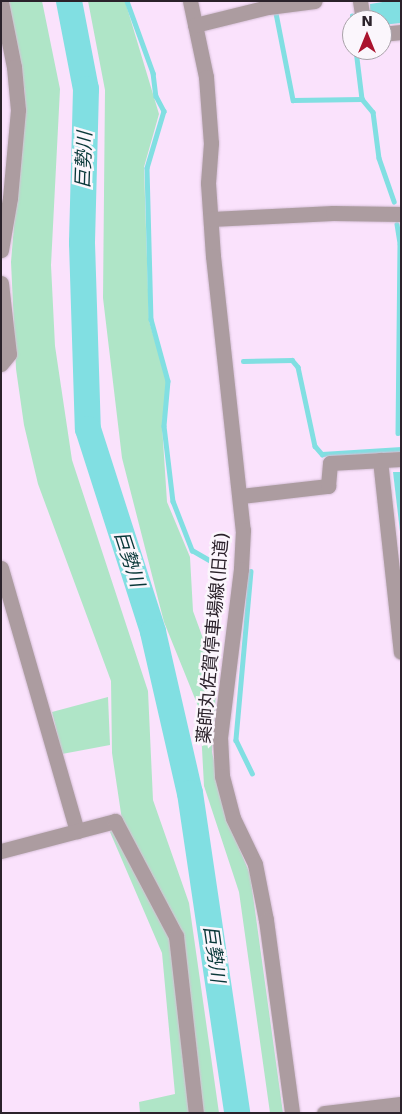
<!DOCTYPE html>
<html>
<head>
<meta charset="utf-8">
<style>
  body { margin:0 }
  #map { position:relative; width:402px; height:1114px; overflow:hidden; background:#fae2fc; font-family:"DejaVu Sans","Noto Sans JP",sans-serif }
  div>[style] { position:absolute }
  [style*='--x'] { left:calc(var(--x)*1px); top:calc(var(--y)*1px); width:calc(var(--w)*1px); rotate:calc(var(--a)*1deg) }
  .green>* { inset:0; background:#afe5c7 }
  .water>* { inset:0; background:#81dfe2 }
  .stream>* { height:4.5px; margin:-2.25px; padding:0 2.25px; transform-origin:2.25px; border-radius:2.25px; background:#81dfe2 }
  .river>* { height:26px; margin:-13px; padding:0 13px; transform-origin:13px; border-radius:13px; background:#81dfe2 }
  .roads { filter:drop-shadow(0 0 1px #d5bfd6) drop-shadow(0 0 1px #d5bfd6) }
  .minor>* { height:15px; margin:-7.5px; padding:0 7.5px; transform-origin:7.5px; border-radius:7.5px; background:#ac9ca0 }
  span { translate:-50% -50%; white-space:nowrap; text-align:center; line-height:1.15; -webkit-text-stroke:5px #fbf6fc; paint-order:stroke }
  .street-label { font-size:18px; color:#2b222b }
  .water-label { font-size:19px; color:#093839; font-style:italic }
  .frame { position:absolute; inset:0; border:2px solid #2b222b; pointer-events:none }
  .north { position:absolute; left:342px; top:10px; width:50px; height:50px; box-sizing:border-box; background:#fbf6fc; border:1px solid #a8a1a8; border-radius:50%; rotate:0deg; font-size:14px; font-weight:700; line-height:20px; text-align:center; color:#2b222b }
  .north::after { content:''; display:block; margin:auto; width:18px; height:22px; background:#aa132e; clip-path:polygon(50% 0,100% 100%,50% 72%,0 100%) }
</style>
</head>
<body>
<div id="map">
  <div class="green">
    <i style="clip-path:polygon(9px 1px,42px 1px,60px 89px,51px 265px,55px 346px,72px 460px,148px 691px,153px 800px,189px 903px,219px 1113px,140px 1113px,139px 1102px,175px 1094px,162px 953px,110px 832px,122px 820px,112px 753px,111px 681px,38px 484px,24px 425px,16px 369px,11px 262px,25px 93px)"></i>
    <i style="clip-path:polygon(88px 1px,125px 1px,159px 114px,144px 167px,149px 321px,167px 382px,162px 425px,167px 502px,190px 557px,193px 611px,217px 677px,212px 752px,227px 819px,250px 874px,283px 1113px,270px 1113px,239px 892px,204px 786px,200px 711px,164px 622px,122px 458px,103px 298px,105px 90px)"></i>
    <i style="clip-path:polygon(108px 697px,110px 745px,62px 754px,52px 712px)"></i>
  </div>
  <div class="water">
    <i style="clip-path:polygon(389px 1px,401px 1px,401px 23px,382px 25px,382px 20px,370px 20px,370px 4px)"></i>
    <i style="clip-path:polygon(393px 472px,401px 472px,401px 540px)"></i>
  </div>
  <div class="stream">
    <i style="--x:127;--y:1;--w:77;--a:70.1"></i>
    <i style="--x:153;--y:73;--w:23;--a:83"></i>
    <i style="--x:156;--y:96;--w:17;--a:62"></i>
    <i style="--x:164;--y:111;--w:59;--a:106.6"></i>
    <i style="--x:147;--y:168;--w:151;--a:88.5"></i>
    <i style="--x:151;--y:319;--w:64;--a:74.7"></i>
    <i style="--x:168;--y:381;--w:45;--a:95.1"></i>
    <i style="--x:164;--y:426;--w:76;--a:83.2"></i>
    <i style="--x:173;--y:501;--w:53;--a:68.8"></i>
    <i style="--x:192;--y:550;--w:32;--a:30"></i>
    <i style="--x:275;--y:8;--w:94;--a:78.9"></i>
    <i style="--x:293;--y:100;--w:69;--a:-0.8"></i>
    <i style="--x:362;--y:99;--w:17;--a:50"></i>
    <i style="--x:373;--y:112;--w:46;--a:82.6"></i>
    <i style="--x:379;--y:158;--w:46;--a:70.8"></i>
    <i style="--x:352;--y:20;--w:4;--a:-90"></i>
    <i style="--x:352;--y:16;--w:8;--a:0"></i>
    <i style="--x:356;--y:50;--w:49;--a:83"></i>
    <i style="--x:397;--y:224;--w:20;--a:81"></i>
    <i style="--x:400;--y:244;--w:189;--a:90.6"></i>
    <i style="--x:243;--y:361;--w:49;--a:-1.2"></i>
    <i style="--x:292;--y:360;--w:9;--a:49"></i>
    <i style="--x:298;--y:367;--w:81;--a:77.9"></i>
    <i style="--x:315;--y:446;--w:11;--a:49"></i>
    <i style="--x:322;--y:454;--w:79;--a:-3.6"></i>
    <i style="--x:251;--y:571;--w:170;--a:95.1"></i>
    <i style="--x:236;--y:740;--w:37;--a:64"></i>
  </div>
  <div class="river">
    <i style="--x:69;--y:1;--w:90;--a:79.1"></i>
    <i style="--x:86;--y:89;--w:154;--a:91.5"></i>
    <i style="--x:82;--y:243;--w:186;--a:88.2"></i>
    <i style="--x:88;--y:429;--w:213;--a:72.2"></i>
    <i style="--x:153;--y:632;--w:165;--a:77.1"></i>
    <i style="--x:190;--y:793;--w:323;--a:81.6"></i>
  </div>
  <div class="roads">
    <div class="minor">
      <i style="--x:190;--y:1;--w:78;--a:78.1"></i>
      <i style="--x:206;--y:77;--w:66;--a:85.7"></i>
      <i style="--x:211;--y:143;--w:40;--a:94.3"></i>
      <i style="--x:208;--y:183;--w:73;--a:86.1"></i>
      <i style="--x:213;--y:256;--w:276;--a:83.8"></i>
      <i style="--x:243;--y:530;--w:39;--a:93"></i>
      <i style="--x:241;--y:569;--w:169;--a:97.1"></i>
      <i style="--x:220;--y:737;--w:39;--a:87"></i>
      <i style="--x:222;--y:776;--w:43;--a:75.3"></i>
      <i style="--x:233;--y:818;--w:51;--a:64.4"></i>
      <i style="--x:255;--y:864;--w:57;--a:78.9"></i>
      <i style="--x:266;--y:920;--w:195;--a:82.3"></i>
      <i style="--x:360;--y:1;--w:19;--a:81"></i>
      <i style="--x:1;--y:2;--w:66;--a:78.7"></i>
      <i style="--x:14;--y:67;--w:43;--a:84.7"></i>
      <i style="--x:18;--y:110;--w:88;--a:95.2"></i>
      <i style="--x:10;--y:198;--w:53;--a:99.8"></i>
      <i style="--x:195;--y:25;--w:75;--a:-13.9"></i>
      <i style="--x:268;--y:7;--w:47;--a:-7.3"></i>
      <i style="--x:382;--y:34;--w:19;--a:-6"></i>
      <i style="--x:211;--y:219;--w:122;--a:-2.8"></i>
      <i style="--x:333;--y:213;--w:68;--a:0.8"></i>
      <i style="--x:1;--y:283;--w:71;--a:83.6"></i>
      <i style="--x:9;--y:354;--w:13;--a:129"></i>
      <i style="--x:380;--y:460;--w:193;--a:83.8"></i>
      <i style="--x:241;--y:496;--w:88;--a:-6.6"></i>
      <i style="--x:328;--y:486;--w:23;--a:-85"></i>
      <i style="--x:330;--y:463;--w:71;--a:-3.2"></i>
      <i style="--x:1;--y:568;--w:274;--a:73.9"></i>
      <i style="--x:1;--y:851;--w:118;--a:-14.7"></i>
      <i style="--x:115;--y:821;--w:130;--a:62.1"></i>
      <i style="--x:176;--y:936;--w:178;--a:83.6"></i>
      <i style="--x:324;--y:1113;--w:78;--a:-6.7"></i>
    </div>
  </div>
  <div class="street-label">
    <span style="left:213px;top:638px;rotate:-85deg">薬師丸佐賀停車場線(旧道)</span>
  </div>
  <div class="water-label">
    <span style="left:84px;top:160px;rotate:-88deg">巨勢川</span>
    <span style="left:129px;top:559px;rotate:72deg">巨勢川</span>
    <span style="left:214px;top:954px;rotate:82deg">巨勢川</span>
  </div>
  <div class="frame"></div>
  <div class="north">N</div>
</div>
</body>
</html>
